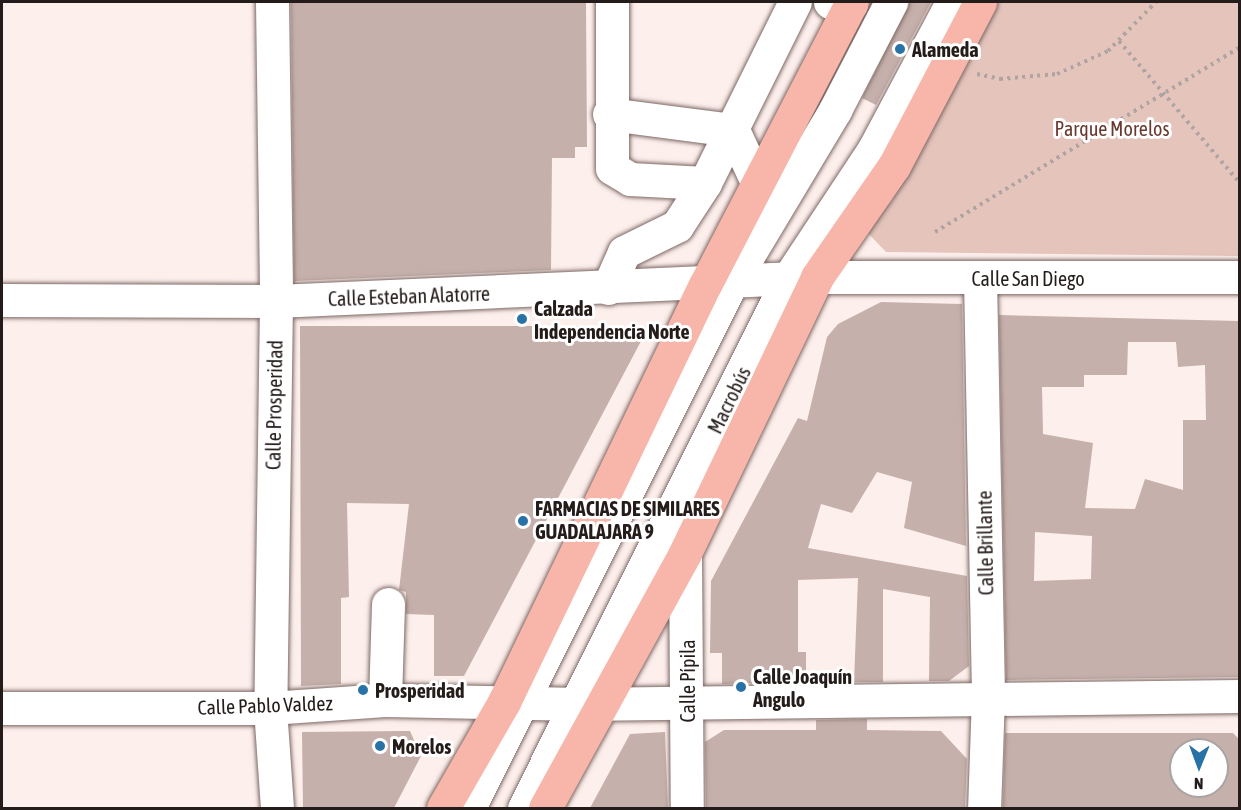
<!DOCTYPE html>
<html>
<head>
<meta charset="utf-8">
<style>
  body { margin:0 }
  #map { position:relative; width:1241px; height:810px; overflow:hidden; background:#fdefec; font-family:"Asap Condensed",sans-serif }
  div>[style] { position:absolute }
  [style*='--x'] { left:calc(var(--x)*1px); top:calc(var(--y)*1px); width:calc(var(--w)*1px); rotate:calc(var(--a)*1deg) }
  .green>* { inset:0; background:#e5c4bc }
  .building>* { inset:0; background:#c6b0ab }
  .path>* { height:4px; margin-top:-2px; transform-origin:0; background:repeating-linear-gradient(90deg,#b0a4a2 0 3px,transparent 0 7.5px) }
  .roads { filter:drop-shadow(0 0 2px #7c6864) drop-shadow(0 0 2px #7c6864) }
  .minor>* { height:33px; margin:-16.5px; padding:0 16.5px; transform-origin:16.5px; border-radius:16.5px; background:#fff }
  .major>* { height:33px; margin:-16.5px; padding:0 16.5px; transform-origin:16.5px; border-radius:16.5px; background:#f7b6a9 }
  .dots>* { width:16px; height:16px; translate:-50% -50%; box-sizing:border-box; border:3px solid #fff; border-radius:50% }
  span { translate:-50% -50%; white-space:nowrap; text-align:center; line-height:1.15; -webkit-text-stroke:6px #fff; paint-order:stroke }
  .poi-label { font-size:20px; color:#241c1a; font-weight:700 }
  .left { translate:0 -50%; text-align:left }
  .park-label { font-size:20px; color:#69392f }
  .street-label { font-size:20px; color:#241c1a }
  .frame { position:absolute; inset:0; border:3px solid #241c1a; pointer-events:none }
  .north { position:absolute; left:1169px; top:738px; width:60px; height:60px; box-sizing:border-box; background:#fff; border:2px solid #a7a4a3; border-radius:50%; rotate:181deg; font-size:16px; font-weight:700; line-height:24px; text-align:center; color:#241c1a }
  .north::after { content:''; display:block; margin:auto; width:21px; height:27px; background:#2872a6; clip-path:polygon(50% 0,100% 100%,50% 72%,0 100%) }
</style>
</head>
<body>
<div id="map">
  <div class="green">
    <i style="clip-path:polygon(993px 2px,1239px 2px,1239px 256px,886px 252px,866px 231px,892px 201px)"></i>
  </div>
  <div class="building">
    <i style="clip-path:polygon(291px 2px,586px 2px,587px 147px,575px 147px,575px 158px,552px 158px,551px 270px,294px 281px)"></i>
    <i style="clip-path:polygon(910px 2px,931px 2px,876px 105px,862px 98px)"></i>
    <i style="clip-path:polygon(881px 302px,962px 304px,966px 546px,904px 528px,912px 482px,877px 472px,852px 513px,821px 504px,808px 548px,967px 576px,969px 666px,949px 681px,929px 681px,930px 597px,883px 589px,883px 682px,854px 682px,858px 578px,798px 580px,798px 652px,806px 652px,806px 682px,722px 684px,722px 653px,710px 653px,711px 581px,798px 418px,807px 421px,827px 337px,838px 324px)"></i>
    <i style="clip-path:polygon(evenodd,999px 315px,1239px 321px,1239px 677px,1006px 680px,999px 315px,1128px 342px,1176px 342px,1178px 367px,1205px 365px,1206px 420px,1183px 420px,1183px 490px,1145px 479px,1135px 509px,1085px 508px,1093px 443px,1043px 434px,1042px 387px,1084px 387px,1084px 375px,1127px 375px,1128px 342px,999px 315px,1035px 532px,1092px 536px,1091px 579px,1034px 581px,1035px 532px)"></i>
    <i style="clip-path:polygon(300px 326px,649px 326px,464px 676px,434px 676px,434px 615px,406px 614px,406px 592px,399px 590px,409px 504px,347px 503px,349px 597px,341px 598px,341px 684px,301px 686px)"></i>
    <i style="clip-path:polygon(867px 719px,867px 730px,941px 731px,967px 759px,965px 808px,706px 808px,705px 742px,724px 730px,816px 730px,816px 720px)"></i>
    <i style="clip-path:polygon(402px 731px,410px 731px,421px 756px,394px 808px,303px 808px,302px 732px)"></i>
    <i style="clip-path:polygon(665px 732px,668px 808px,590px 808px,630px 734px)"></i>
    <i style="clip-path:polygon(evenodd,1005px 733px,1233px 733px,1239px 739px,1239px 808px,1003px 808px,1005px 733px,1181px 750px,1217px 750px,1217px 786px,1181px 786px,1181px 750px)"></i>
  </div>
  <div class="path">
    <i style="--x:1119;--y:41;--w:187;--a:49.6"></i>
    <i style="--x:977;--y:74;--w:24;--a:12"></i>
    <i style="--x:1000;--y:79;--w:57;--a:-5"></i>
    <i style="--x:1057;--y:74;--w:56;--a:-24.3"></i>
    <i style="--x:1108;--y:51;--w:69;--a:-45.6"></i>
    <i style="--x:935;--y:232;--w:357;--a:-31.2"></i>
  </div>
  <div class="roads">
    <div class="minor">
      <i style="--x:272;--y:2;--w:299;--a:89.2"></i>
      <i style="--x:276;--y:301;--w:407;--a:90.8"></i>
      <i style="--x:270;--y:708;--w:100;--a:86"></i>
      <i style="--x:612;--y:2;--w:166;--a:90"></i>
      <i style="--x:612;--y:168;--w:21;--a:31"></i>
      <i style="--x:630;--y:179;--w:75;--a:3.1"></i>
      <i style="--x:830;--y:2;--w:21;--a:5"></i>
      <i style="--x:609;--y:114;--w:125;--a:7.4"></i>
      <i style="--x:733;--y:130;--w:60;--a:65.2"></i>
      <i style="--x:980;--y:278;--w:418;--a:88.9"></i>
      <i style="--x:988;--y:696;--w:112;--a:92"></i>
      <i style="--x:608;--y:288;--w:39;--a:-66"></i>
      <i style="--x:624;--y:252;--w:59;--a:-26.1"></i>
      <i style="--x:677;--y:226;--w:51;--a:-56.9"></i>
      <i style="--x:705;--y:183;--w:202;--a:-63.6"></i>
      <i style="--x:2;--y:300;--w:274;--a:0.2"></i>
      <i style="--x:276;--y:301;--w:542;--a:-2.54"></i>
      <i style="--x:817;--y:277;--w:423;--a:0"></i>
      <i style="--x:685;--y:553;--w:255;--a:89.6"></i>
      <i style="--x:385;--y:700;--w:96;--a:-88.2"></i>
      <i style="--x:2;--y:708;--w:268;--a:0"></i>
      <i style="--x:270;--y:708;--w:115;--a:-4"></i>
      <i style="--x:385;--y:700;--w:195;--a:1.2"></i>
      <i style="--x:580;--y:704;--w:660;--a:-0.69"></i>
      <i style="--x:469;--y:808;--w:586;--a:-63.43"></i>
      <i style="--x:731;--y:284;--w:203;--a:-59.1"></i>
      <i style="--x:835;--y:110;--w:122;--a:-62.6"></i>
      <i style="--x:524;--y:808;--w:591;--a:-63.48"></i>
      <i style="--x:788;--y:279;--w:156;--a:-56.5"></i>
      <i style="--x:874;--y:149;--w:166;--a:-62"></i>
    </div>
    <div class="major">
      <i style="--x:443;--y:808;--w:122;--a:-60.1"></i>
      <i style="--x:504;--y:702;--w:463;--a:-64.3"></i>
      <i style="--x:705;--y:285;--w:319;--a:-62.6"></i>
      <i style="--x:545;--y:808;--w:291;--a:-61.2"></i>
      <i style="--x:685;--y:553;--w:306;--a:-64.4"></i>
      <i style="--x:817;--y:277;--w:135;--a:-55.3"></i>
      <i style="--x:894;--y:166;--w:185;--a:-62.3"></i>
    </div>
  </div>
  <div class="dots">
    <i style="left:900px;top:49px;background:#2872a6"></i>
    <i style="left:522px;top:319px;background:#2872a6"></i>
    <i style="left:523px;top:521px;background:#2872a6"></i>
    <i style="left:741px;top:687px;background:#2872a6"></i>
    <i style="left:363px;top:690px;background:#2872a6"></i>
    <i style="left:380px;top:746px;background:#2872a6"></i>
  </div>
  <div class="poi-label">
    <span class="left" style="left:912px;top:49px">Alameda</span>
    <span class="left" style="left:534px;top:320px">Calzada<br>Independencia Norte</span>
    <span class="left" style="left:535px;top:520px">FARMACIAS DE SIMILARES<br>GUADALAJARA 9</span>
    <span class="left" style="left:753px;top:688px">Calle Joaquín<br>Angulo</span>
    <span class="left" style="left:375px;top:690px">Prosperidad</span>
    <span class="left" style="left:392px;top:746px">Morelos</span>
  </div>
  <div class="park-label">
    <span style="left:1112px;top:128px">Parque Morelos</span>
  </div>
  <div class="street-label">
    <span style="left:1028px;top:278px">Calle San Diego</span>
    <span style="left:409px;top:296px;rotate:-2deg">Calle Esteban Alatorre</span>
    <span style="left:729px;top:400px;rotate:-64deg">Macrobús</span>
    <span style="left:274px;top:405px;rotate:-89deg">Calle Prosperidad</span>
    <span style="left:985px;top:543px;rotate:-91deg">Calle Brillante</span>
    <span style="left:687px;top:681px;rotate:-90deg">Calle Pípila</span>
    <span style="left:265px;top:705px;rotate:-2deg">Calle Pablo Valdez</span>
  </div>
  <div class="frame"></div>
  <div class="north">N</div>
</div>
</body>
</html>
